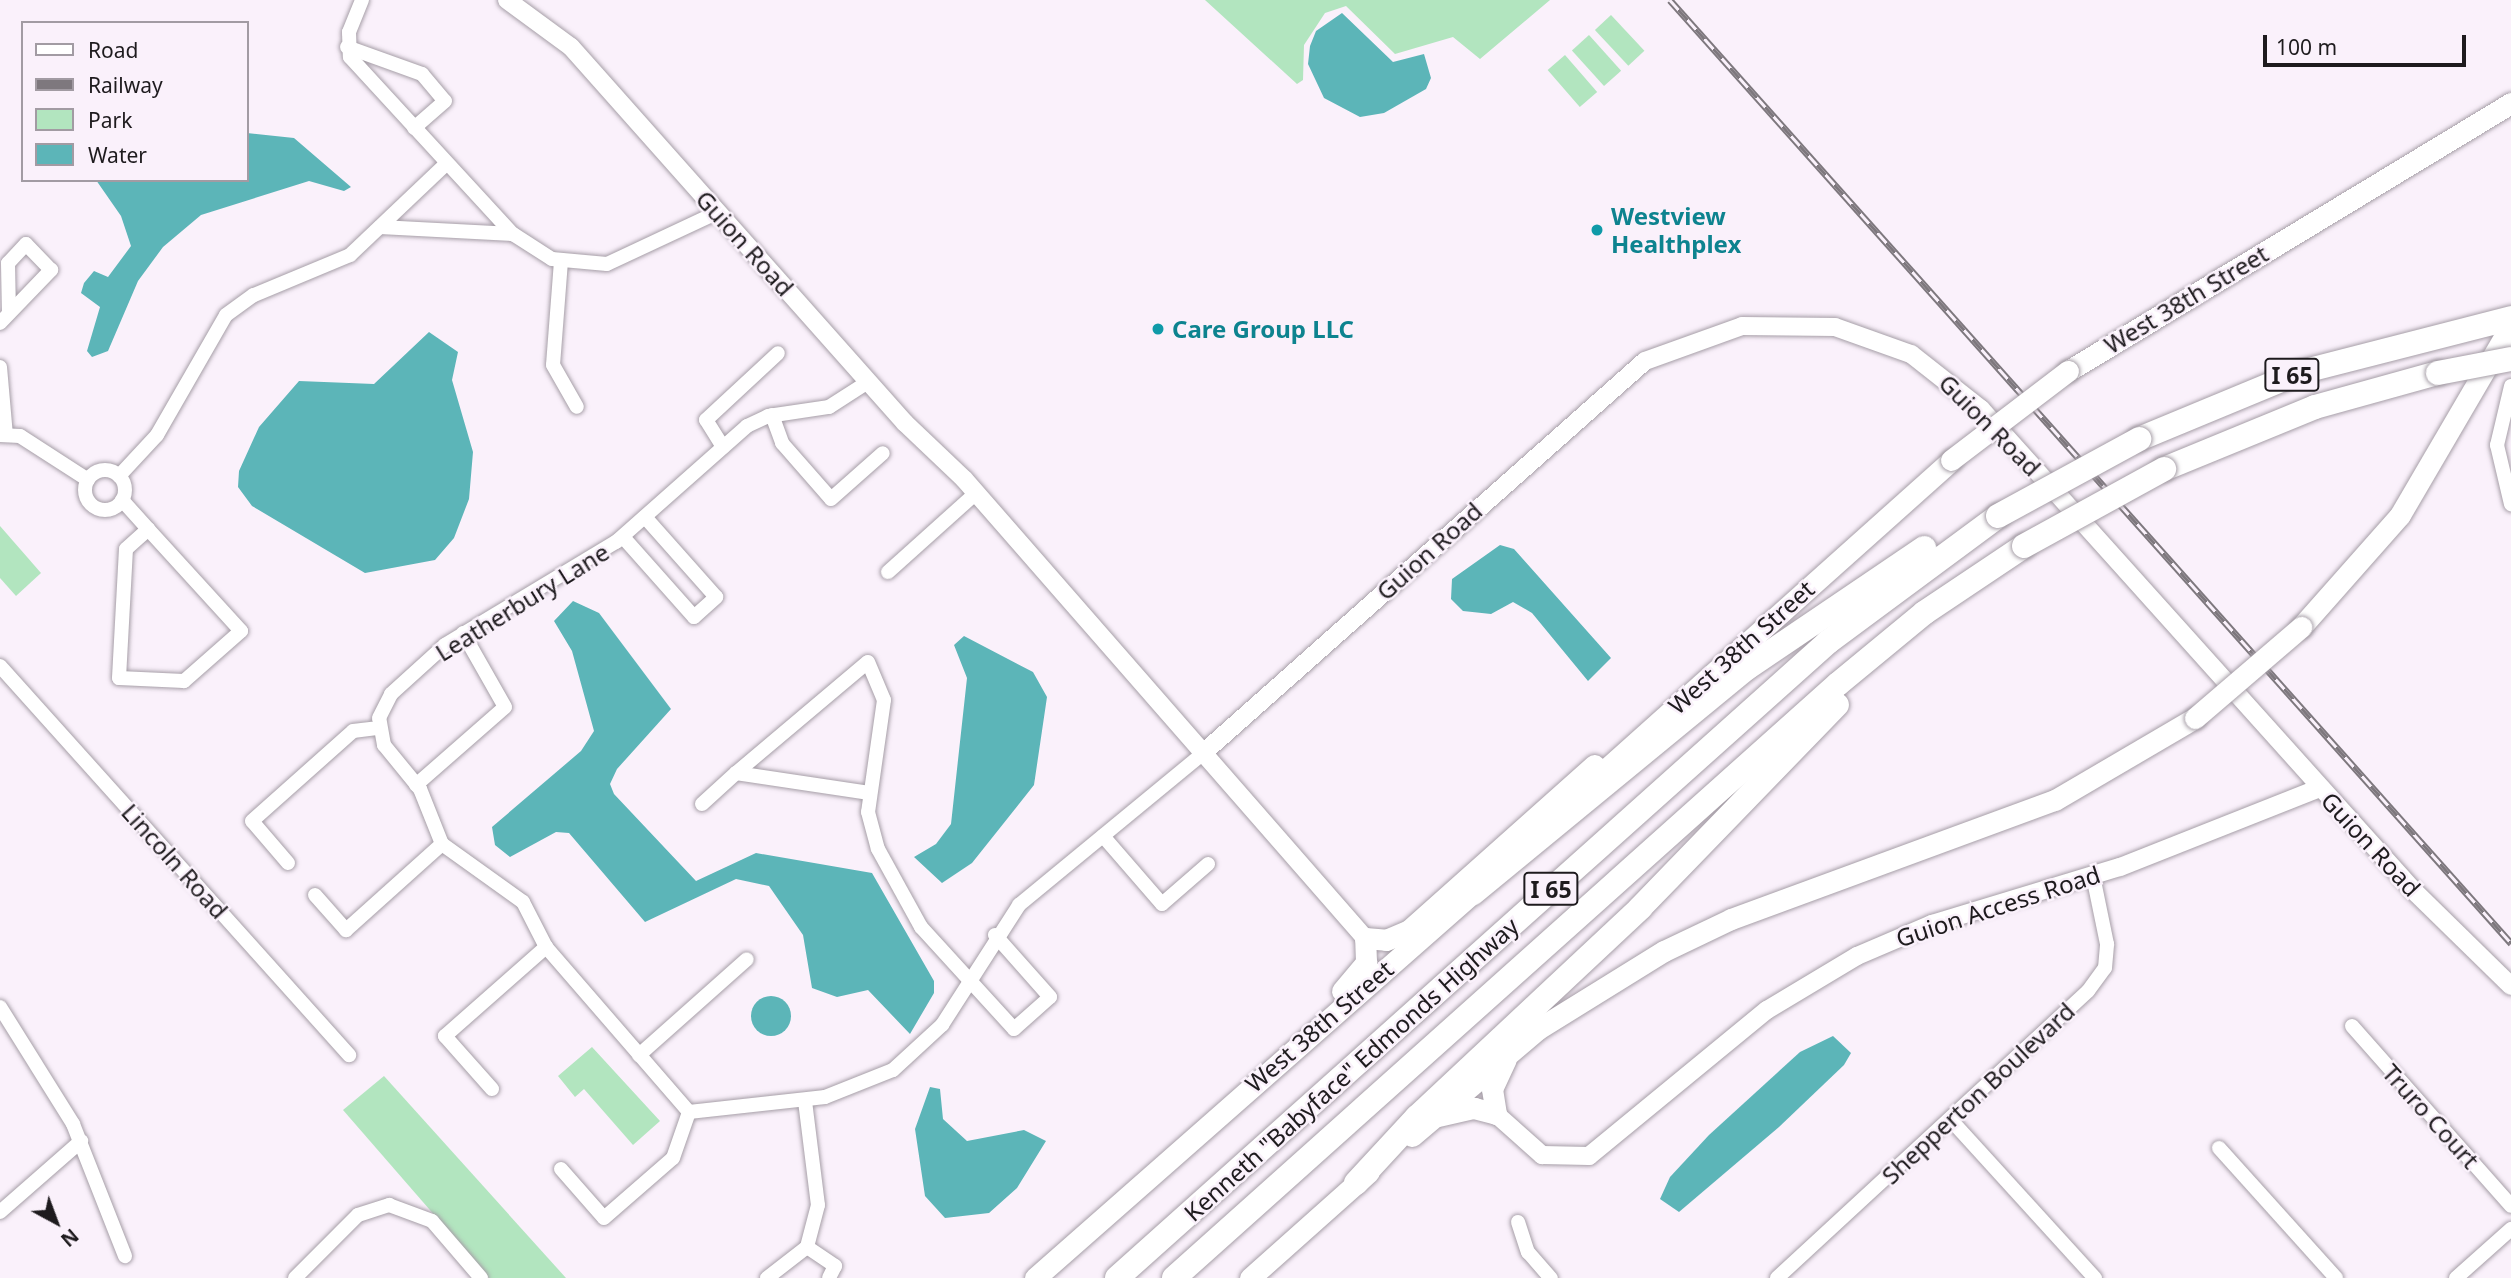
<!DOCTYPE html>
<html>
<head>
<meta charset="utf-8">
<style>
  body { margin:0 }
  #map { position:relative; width:2511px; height:1278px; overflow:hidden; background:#faf1fb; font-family:"Noto Sans",sans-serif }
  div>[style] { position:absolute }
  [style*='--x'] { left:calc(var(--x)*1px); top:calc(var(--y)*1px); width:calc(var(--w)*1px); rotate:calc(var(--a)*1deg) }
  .green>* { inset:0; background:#b2e5bf; transform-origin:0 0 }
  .water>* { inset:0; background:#5cb5b8 }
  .round { border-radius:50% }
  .roads { filter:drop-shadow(0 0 2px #a69ea7) drop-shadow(0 0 2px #a69ea7) }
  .minor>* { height:14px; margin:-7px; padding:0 7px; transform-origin:7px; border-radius:7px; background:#fff }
  .minor>.ring { margin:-7px; padding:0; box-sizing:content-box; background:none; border:14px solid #fff; border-radius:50% }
  .tertiary>* { height:18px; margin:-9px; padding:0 9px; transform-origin:9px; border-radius:9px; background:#fff }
  .primary>* { height:21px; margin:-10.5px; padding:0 10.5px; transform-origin:10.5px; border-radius:10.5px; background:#fff }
  .motorway>* { height:24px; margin:-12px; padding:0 12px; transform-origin:12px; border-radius:12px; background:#fff }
  .rail>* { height:7px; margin-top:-3.5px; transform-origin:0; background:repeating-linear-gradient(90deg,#faf1fb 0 13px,#7e787e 0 26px); box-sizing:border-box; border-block:2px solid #7e787e }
  .bridges { filter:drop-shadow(0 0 2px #a69ea7) drop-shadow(0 0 2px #a69ea7) }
  .primary-bridge>* { height:21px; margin:-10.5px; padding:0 10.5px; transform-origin:10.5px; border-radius:10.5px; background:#fff }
  .motorway-bridge>* { height:24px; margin:-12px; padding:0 12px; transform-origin:12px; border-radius:12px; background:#fff }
  .dots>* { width:19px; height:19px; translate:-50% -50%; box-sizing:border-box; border:4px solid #faf1fb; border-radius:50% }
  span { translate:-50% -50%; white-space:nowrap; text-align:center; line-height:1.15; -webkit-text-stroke:5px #faf1fb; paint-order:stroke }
  .shield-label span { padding:2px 5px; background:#faf1fb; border:2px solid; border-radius:5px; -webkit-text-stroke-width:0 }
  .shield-label { font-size:23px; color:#1e1b1e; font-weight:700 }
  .culture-label { font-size:24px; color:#0d838f; font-weight:700 }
  .left { translate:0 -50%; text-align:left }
  .street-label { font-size:24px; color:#1e1b1e }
  .legend { position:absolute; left:21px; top:21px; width:228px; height:161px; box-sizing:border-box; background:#faf1fb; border:2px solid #a29ba3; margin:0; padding:9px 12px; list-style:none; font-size:21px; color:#1e1b1e }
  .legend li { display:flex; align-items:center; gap:14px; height:35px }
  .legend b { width:35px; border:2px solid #a29ba3 }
  .north { position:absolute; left:21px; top:1187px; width:70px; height:70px; -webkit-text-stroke:5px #faf1fb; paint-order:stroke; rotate:139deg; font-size:19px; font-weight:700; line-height:28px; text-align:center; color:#1e1b1e }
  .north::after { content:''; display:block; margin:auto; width:24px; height:32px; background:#1e1b1e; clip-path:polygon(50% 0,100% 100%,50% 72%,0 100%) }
  .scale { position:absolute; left:2263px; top:35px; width:203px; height:32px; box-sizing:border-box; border:4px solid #1e1b1e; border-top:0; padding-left:9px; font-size:21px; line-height:24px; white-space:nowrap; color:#1e1b1e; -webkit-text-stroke:5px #faf1fb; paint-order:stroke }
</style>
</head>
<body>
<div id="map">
  <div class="green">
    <i style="clip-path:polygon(1205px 0,1550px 0,1480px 59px,1453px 37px,1395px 54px,1346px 6px,1325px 13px,1304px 45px,1303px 80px,1297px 84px)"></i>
    <i style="left:1611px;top:15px;width:49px;height:22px;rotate:47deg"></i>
    <i style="left:1589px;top:35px;width:48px;height:23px;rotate:48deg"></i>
    <i style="left:1565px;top:55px;width:49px;height:23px;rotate:49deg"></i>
    <i style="clip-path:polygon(0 526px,41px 573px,16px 596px,0 578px)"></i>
    <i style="clip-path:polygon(592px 1047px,660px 1121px,633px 1145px,584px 1089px,575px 1097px,558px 1076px)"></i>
    <i style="clip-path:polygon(384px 1076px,566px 1278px,489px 1278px,343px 1110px)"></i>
  </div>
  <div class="water">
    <i style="clip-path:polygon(1342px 13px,1393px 62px,1424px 54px,1431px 78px,1426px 89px,1384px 113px,1360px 117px,1324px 98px,1308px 64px,1310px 46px,1316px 31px)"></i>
    <i style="clip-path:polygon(247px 133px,294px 138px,351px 187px,344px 191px,309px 181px,201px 215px,163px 247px,138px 281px,108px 351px,92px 357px,87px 351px,100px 307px,81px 293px,84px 283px,94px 271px,108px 277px,131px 246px,121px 216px,96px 180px,247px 180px)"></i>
    <i style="clip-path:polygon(429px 332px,458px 352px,452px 380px,473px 452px,469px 499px,454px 538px,435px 560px,365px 573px,252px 506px,238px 487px,239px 471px,259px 427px,299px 381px,374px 384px)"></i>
    <i style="clip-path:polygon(1500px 545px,1514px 549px,1611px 658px,1588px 681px,1532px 613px,1513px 602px,1491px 614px,1463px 611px,1451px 599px,1452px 579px)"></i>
    <i style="clip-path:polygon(573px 601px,599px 613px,671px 709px,617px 769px,610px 784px,614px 794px,696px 881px,756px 853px,872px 873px,934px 981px,934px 993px,910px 1034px,868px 990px,837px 997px,812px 988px,803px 935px,769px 886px,736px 879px,645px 922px,569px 833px,556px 832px,510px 857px,495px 845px,492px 827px,581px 751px,594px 731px,572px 651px,554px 621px)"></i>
    <i style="clip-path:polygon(964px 636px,1033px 672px,1047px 697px,1034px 785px,972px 863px,942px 883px,914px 857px,936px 844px,951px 824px,967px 678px,954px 645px)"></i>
    <i class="round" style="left:751px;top:996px;width:40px;height:40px"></i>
    <i style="clip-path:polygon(1833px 1036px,1851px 1053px,1844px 1065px,1779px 1127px,1679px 1212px,1660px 1199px,1670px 1177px,1709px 1135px,1800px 1052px)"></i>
    <i style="clip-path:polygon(930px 1087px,940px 1089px,943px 1119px,967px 1141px,1024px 1130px,1046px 1141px,1017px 1188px,989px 1213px,945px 1218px,925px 1196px,915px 1129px)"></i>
  </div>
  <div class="roads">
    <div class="minor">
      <i style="--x:362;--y:0;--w:35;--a:112"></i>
      <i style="--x:349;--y:32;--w:25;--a:88"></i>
      <i style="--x:350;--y:57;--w:241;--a:47.4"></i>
      <i style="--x:347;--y:47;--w:80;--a:19.8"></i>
      <i style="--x:422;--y:74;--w:35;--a:50"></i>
      <i style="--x:445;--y:101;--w:41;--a:138.9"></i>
      <i style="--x:380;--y:227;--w:133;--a:3"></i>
      <i style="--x:513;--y:234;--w:46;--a:32.7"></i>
      <i style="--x:552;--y:259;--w:55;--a:5.2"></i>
      <i style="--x:607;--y:264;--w:123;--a:-25.1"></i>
      <i style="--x:561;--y:261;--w:104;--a:94.4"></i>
      <i style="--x:553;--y:365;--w:48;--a:60.3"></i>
      <i style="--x:0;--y:323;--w:74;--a:-46.1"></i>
      <i style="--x:51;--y:270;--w:36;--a:-134"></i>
      <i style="--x:26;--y:244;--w:26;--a:133"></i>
      <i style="--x:8;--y:263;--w:50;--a:88.9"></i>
      <i style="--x:0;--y:367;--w:68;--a:85"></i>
      <i style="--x:2511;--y:386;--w:61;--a:103.3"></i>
      <i style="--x:2497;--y:445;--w:61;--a:76.7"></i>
      <i style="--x:772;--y:415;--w:30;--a:70"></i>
      <i style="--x:782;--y:443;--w:74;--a:48.8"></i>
      <i style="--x:831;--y:499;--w:69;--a:-41.5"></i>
      <i style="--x:0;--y:435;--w:20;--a:3"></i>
      <i style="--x:20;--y:436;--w:81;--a:32.9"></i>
      <i style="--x:723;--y:447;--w:32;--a:-122"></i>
      <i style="--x:706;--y:420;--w:98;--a:-42.9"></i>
      <i class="ring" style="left:85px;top:470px;width:26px;height:26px"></i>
      <i style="--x:119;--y:476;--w:56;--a:-47.2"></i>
      <i style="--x:157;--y:435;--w:138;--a:-60.1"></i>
      <i style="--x:226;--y:315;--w:34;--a:-36"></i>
      <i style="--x:254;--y:295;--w:104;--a:-22.6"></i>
      <i style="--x:350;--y:255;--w:132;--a:-43.5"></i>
      <i style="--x:122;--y:500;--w:39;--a:48"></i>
      <i style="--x:148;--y:529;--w:138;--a:47.6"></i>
      <i style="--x:241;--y:631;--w:76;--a:138.7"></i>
      <i style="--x:184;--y:681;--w:65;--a:-177.4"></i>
      <i style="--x:119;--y:678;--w:129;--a:-86.9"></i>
      <i style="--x:126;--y:549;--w:30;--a:-42"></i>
      <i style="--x:623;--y:537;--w:107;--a:48.4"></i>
      <i style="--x:694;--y:617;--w:30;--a:-42"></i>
      <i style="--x:716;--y:597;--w:107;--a:-131.6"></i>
      <i style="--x:888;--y:572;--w:118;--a:-41.9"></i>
      <i style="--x:0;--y:666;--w:523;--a:48.1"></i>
      <i style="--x:736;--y:773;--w:172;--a:-40.1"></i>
      <i style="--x:868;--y:662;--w:41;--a:67.2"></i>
      <i style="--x:884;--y:700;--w:113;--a:98.1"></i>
      <i style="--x:868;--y:812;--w:38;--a:75"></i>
      <i style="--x:878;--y:849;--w:89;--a:61.1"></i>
      <i style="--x:921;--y:927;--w:138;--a:47.6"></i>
      <i style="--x:1014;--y:1029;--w:48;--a:-41.6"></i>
      <i style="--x:1050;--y:997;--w:83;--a:-131.6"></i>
      <i style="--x:416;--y:785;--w:118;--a:-41.2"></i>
      <i style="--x:505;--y:707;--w:85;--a:-119.6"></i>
      <i style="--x:702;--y:804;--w:46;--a:-42.4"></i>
      <i style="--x:736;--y:773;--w:135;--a:8.5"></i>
      <i style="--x:1103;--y:836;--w:90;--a:49.1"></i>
      <i style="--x:1162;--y:904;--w:61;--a:-41"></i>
      <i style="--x:288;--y:863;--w:55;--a:-130.6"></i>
      <i style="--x:252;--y:821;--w:135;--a:-41.7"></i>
      <i style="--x:353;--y:731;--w:26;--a:-7"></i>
      <i style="--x:315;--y:895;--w:47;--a:48.5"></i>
      <i style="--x:346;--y:930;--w:129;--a:-41.9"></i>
      <i style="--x:0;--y:1007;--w:138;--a:58"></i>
      <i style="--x:73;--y:1124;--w:142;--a:68.5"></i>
      <i style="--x:2352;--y:1026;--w:240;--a:48.5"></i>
      <i style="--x:639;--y:1055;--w:144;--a:-41.6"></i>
      <i style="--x:492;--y:1089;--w:71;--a:-131.6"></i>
      <i style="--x:445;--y:1036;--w:135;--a:-41.4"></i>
      <i style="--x:805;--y:1101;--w:105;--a:82.9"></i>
      <i style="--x:818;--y:1205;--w:43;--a:104.7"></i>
      <i style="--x:689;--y:1112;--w:218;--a:-130.9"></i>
      <i style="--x:546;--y:947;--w:51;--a:-117.1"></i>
      <i style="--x:523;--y:902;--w:100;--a:-144.4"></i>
      <i style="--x:442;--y:844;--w:59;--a:-111.8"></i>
      <i style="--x:420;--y:789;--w:57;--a:-129.3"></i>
      <i style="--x:384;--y:745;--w:27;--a:-100"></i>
      <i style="--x:379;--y:718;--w:27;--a:-63"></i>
      <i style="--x:391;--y:694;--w:73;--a:-42.2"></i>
      <i style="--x:445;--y:645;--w:200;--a:-31.1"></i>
      <i style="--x:616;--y:542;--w:175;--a:-41.5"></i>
      <i style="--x:747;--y:426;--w:23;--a:-25"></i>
      <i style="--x:768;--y:416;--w:62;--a:-8.4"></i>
      <i style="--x:829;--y:407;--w:46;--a:-32.7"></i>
      <i style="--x:1951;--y:1120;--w:214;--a:47.7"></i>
      <i style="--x:2219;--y:1148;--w:175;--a:48"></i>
      <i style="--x:561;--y:1169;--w:65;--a:48.7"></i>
      <i style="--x:604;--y:1218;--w:91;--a:-41"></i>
      <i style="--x:673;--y:1158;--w:49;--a:-70.8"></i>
      <i style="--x:689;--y:1112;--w:137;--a:-6.3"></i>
      <i style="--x:825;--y:1097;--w:73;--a:-21.7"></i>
      <i style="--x:893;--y:1070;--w:67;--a:-42.6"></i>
      <i style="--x:942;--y:1025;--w:143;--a:-57.3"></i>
      <i style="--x:1019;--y:905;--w:237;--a:-39.5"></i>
      <i style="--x:0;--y:1212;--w:108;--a:-41.2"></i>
      <i style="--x:1518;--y:1222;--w:32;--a:72"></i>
      <i style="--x:1528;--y:1252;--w:35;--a:49"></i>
      <i style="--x:807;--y:1247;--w:34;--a:34"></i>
      <i style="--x:835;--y:1266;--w:13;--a:117"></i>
      <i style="--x:295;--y:1278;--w:89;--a:-45"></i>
      <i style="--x:358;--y:1215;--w:33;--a:-18"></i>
      <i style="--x:389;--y:1205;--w:46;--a:20.4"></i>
      <i style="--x:432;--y:1221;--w:75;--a:49.3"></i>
      <i style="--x:767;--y:1278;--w:51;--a:-37.8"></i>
      <i style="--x:1777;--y:1278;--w:423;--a:-42.7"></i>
      <i style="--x:2088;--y:991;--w:29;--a:-54"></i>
      <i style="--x:2105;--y:968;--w:24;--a:-85"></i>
      <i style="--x:2107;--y:944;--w:69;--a:-101.6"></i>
      <i style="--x:2456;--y:1278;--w:74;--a:-41.7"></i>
    </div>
    <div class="tertiary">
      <i style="--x:507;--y:0;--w:79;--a:36.3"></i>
      <i style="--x:571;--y:47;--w:503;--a:48.39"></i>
      <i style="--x:905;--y:423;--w:81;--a:43.5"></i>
      <i style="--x:964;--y:479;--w:609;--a:48.86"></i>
      <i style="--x:1202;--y:754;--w:592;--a:-41.58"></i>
      <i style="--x:1645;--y:361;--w:103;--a:-19.8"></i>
      <i style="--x:1742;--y:326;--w:93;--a:0.6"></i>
      <i style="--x:1835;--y:327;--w:81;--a:19.6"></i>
      <i style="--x:1911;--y:354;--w:89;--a:38.2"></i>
      <i style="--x:1981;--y:409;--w:647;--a:48.07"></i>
      <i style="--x:2413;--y:890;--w:137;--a:44.4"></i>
      <i style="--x:1496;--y:1114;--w:62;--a:41.7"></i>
      <i style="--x:1542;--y:1155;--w:47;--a:1.2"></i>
      <i style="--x:1589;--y:1156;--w:230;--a:-39.4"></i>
      <i style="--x:1767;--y:1010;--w:105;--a:-31"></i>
      <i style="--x:1857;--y:956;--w:82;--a:-23.1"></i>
      <i style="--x:1932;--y:924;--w:196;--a:-16.9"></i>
      <i style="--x:2120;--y:867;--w:215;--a:-21.6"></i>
    </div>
    <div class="primary">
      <i style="--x:2068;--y:371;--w:518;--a:-31.17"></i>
      <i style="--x:2301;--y:627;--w:149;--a:-48.5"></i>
      <i style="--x:2400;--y:515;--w:220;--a:-59.7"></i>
      <i style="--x:1587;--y:786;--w:489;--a:-41.8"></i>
      <i style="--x:1365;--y:938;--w:21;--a:5"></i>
      <i style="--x:1386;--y:940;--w:25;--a:-23"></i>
      <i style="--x:1409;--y:930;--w:248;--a:-41.7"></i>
      <i style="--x:1342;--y:991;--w:38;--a:-50"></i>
      <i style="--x:1366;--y:962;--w:24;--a:-92"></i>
      <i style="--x:1438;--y:1116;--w:37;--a:-13"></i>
      <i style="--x:1474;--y:1108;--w:23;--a:15"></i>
      <i style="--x:1496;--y:1114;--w:25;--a:-99"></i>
      <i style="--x:1492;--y:1089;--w:33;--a:-65"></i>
      <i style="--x:1412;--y:1136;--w:165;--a:-40.3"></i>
      <i style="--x:1538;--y:1029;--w:148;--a:-31.8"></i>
      <i style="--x:1664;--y:951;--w:74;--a:-25.5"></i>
      <i style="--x:1731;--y:919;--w:345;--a:-20.2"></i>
      <i style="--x:2055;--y:800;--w:162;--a:-30.4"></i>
      <i style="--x:1035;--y:1278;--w:599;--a:-41.35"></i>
      <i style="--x:1250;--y:1278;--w:159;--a:-41.7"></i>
    </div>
    <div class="motorway">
      <i style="--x:2139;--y:439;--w:175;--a:-22.5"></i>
      <i style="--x:2301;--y:372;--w:217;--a:-14.4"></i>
      <i style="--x:2164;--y:469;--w:163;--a:-22.3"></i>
      <i style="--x:2315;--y:407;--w:128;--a:-15.5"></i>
      <i style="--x:1473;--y:893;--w:355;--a:-39.4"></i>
      <i style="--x:1747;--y:668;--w:214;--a:-34.1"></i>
      <i style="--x:1356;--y:1183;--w:90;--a:-47.3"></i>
      <i style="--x:1417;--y:1117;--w:306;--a:-43.1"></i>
      <i style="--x:1640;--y:908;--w:283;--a:-45.9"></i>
      <i style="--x:1117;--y:1278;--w:954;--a:-41.81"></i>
      <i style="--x:1828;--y:642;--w:212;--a:-36.5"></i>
      <i style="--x:1174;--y:1278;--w:891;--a:-41.82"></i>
      <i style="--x:1838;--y:684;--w:112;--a:-39.5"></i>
      <i style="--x:1924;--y:613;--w:120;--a:-33.8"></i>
    </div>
  </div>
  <div class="rail">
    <i style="--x:1670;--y:0;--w:1264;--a:48.27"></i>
  </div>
  <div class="bridges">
    <div class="primary-bridge">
      <i style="--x:1951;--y:460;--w:147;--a:-37.3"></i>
      <i style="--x:2195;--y:718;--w:140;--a:-40.6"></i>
    </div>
    <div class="motorway-bridge">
      <i style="--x:2438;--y:373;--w:74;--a:-10.9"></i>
      <i style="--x:1998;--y:516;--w:161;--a:-28.6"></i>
      <i style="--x:2024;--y:546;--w:160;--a:-28.8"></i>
    </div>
  </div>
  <div class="dots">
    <i style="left:1597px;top:230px;background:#0f9aa8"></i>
    <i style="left:1158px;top:329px;background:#0f9aa8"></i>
  </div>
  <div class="shield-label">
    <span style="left:2292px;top:375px">I 65</span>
    <span style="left:1551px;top:889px">I 65</span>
  </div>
  <div class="culture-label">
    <span class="left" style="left:1611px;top:230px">Westview<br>Healthplex</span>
    <span class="left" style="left:1172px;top:329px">Care Group LLC</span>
  </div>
  <div class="street-label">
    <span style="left:745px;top:243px;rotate:48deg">Guion Road</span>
    <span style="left:2186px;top:299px;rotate:-31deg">West 38th Street</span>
    <span style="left:1990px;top:425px;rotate:45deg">Guion Road</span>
    <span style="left:1429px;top:551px;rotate:-42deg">Guion Road</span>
    <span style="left:522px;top:602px;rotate:-32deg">Leatherbury Lane</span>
    <span style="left:1741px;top:647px;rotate:-42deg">West 38th Street</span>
    <span style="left:2371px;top:844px;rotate:47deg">Guion Road</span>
    <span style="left:175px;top:861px;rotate:48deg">Lincoln Road</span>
    <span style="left:1998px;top:906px;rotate:-18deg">Guion Access Road</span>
    <span style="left:1319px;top:1026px;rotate:-41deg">West 38th Street</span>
    <span style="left:1351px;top:1069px;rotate:-42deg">Kenneth "Babyface" Edmonds Highway</span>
    <span style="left:1978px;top:1093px;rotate:-43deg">Shepperton Boulevard</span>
    <span style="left:2431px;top:1116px;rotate:48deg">Truro Court</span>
  </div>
  <ul class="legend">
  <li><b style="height:9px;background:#fff"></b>Road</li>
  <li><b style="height:9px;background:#7e787e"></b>Railway</li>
  <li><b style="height:19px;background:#b2e5bf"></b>Park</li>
  <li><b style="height:19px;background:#5cb5b8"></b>Water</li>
  </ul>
  <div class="north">N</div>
  <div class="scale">100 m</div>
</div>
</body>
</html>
